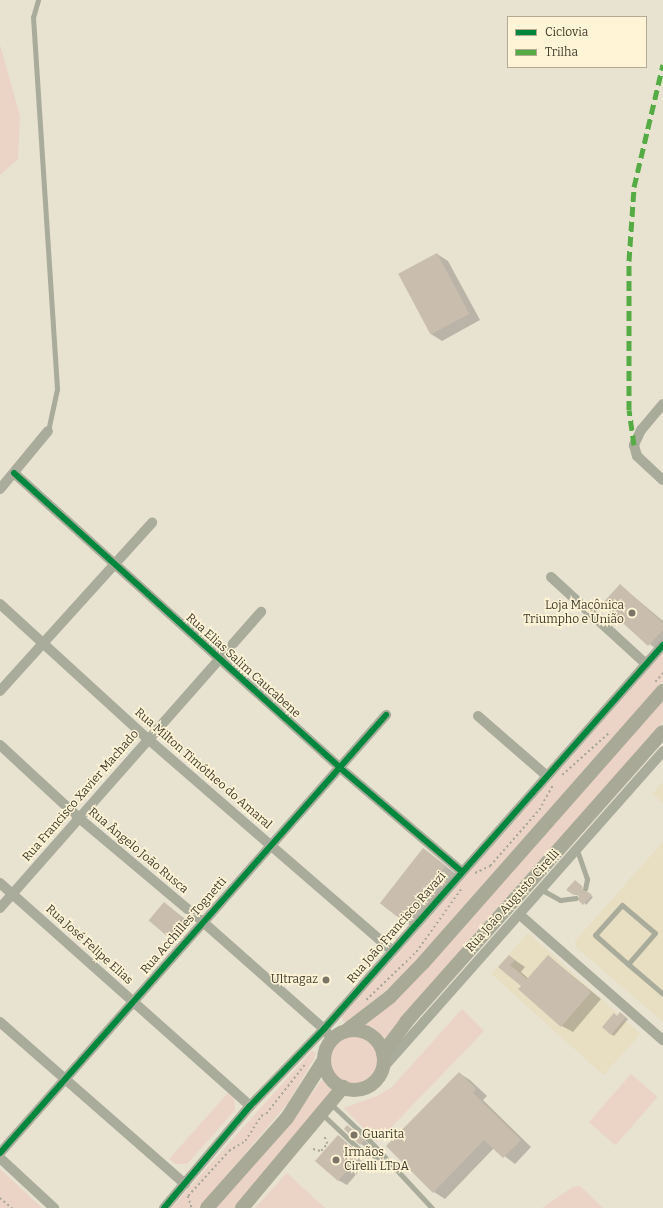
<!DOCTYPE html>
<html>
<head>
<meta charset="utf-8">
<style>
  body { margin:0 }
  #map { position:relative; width:663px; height:1208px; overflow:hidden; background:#e8e2d1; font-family:Bitter,serif }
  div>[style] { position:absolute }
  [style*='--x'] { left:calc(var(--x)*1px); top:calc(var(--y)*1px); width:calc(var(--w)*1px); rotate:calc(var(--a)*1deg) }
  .built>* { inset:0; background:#e8dec1; transform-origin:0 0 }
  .green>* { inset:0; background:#ebd3c6; transform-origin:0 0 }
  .round { border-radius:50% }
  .shadow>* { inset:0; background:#0003; transform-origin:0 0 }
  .building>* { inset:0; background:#c9bdae; transform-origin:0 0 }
  .path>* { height:1.5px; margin-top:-0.75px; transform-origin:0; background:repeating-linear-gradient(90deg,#a6a699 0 2px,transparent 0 5px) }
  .lane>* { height:5px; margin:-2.5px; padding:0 2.5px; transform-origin:2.5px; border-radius:2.5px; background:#a9ab9b }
  .street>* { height:10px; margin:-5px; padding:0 5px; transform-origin:5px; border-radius:5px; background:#a9ab9b }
  .secondary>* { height:14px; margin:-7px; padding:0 7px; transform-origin:7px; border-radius:7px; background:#a8a996 }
  .secondary>.ring { margin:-7px; padding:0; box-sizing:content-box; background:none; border:14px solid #a8a996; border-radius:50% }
  .quiet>* { height:5px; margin-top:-2.5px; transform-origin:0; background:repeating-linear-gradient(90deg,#55ac44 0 10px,transparent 0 15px) }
  .cycleway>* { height:6px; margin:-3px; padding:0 3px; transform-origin:3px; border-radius:3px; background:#00873e }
  .dots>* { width:11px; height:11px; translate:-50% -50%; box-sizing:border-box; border:2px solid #fff4d5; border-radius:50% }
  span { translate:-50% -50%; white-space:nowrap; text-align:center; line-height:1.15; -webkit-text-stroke:3px #fff4d5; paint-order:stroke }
  .poi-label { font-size:12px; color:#3e3a2e }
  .right { translate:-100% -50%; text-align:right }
  .left { translate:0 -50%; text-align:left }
  .street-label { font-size:12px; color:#3e3a2e }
  .legend { position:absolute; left:507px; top:16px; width:140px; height:52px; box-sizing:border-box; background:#fff4d5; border:1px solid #b2aa92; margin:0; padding:5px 7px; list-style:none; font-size:12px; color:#3e3a2e }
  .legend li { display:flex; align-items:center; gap:8px; height:20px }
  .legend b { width:20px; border:1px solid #b2aa92 }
</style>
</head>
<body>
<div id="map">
  <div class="built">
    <i style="clip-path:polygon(663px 782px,663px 803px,652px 794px)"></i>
    <i style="clip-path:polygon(663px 842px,663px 1022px,576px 947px,575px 941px)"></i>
    <i style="left:528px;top:933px;width:151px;height:55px;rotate:42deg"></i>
  </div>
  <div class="green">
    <i style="clip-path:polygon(0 45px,20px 116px,18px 159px,0 175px)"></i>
    <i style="clip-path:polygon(663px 653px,663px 681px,417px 960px,395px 983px,347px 1022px,343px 1021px,342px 1017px)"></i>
    <i style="clip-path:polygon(663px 701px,663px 722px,517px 887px,386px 1040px,373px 1027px,364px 1025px)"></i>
    <i style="clip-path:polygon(462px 1009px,484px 1031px,377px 1142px,344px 1108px,377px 1096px,392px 1087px)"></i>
    <i class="round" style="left:329px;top:1034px;width:50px;height:50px"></i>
    <i style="clip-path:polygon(312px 1051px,316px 1052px,314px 1059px,288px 1103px,199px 1208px,171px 1208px)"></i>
    <i style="left:631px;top:1074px;width:35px;height:64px;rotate:41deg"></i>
    <i style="clip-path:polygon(322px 1080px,335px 1091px,234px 1208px,211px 1208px,287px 1126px)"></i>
    <i style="clip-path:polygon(228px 1093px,234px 1099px,235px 1110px,187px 1164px,176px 1164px,169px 1159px)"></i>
    <i style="clip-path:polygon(0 1169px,42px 1208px,0 1208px)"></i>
    <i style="clip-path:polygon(287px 1173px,325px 1208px,255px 1208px)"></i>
    <i style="clip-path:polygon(580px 1186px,603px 1208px,542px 1208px,573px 1187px)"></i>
  </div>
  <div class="shadow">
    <i style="clip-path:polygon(437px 254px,448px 261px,480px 320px,442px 341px,431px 334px)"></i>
    <i style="clip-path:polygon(620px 585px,663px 621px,663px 644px,657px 650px,603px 604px)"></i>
    <i style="left:424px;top:849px;width:41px;height:69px;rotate:38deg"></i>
    <i style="clip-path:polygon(577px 883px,585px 893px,593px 897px,586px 905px,580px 896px,572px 894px)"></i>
    <i style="left:164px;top:903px;width:34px;height:22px;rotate:37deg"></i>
    <i style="clip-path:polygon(509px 956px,525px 967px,521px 972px,529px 979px,548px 956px,601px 999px,573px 1032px,562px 1026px,522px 986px,500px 967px)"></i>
    <i style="clip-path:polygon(623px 1015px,628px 1019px,614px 1036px,611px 1034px,618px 1017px)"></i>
    <i style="clip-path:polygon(459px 1073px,470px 1080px,487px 1096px,483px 1100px,531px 1147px,515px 1164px,494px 1148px,445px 1199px,434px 1192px)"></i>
    <i style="clip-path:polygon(348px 1126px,369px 1144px,366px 1147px,361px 1144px)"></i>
    <i style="clip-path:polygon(339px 1136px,362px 1156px,359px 1159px,365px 1164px,347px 1185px,338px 1180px)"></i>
  </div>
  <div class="building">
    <i style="left:437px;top:253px;width:69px;height:44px;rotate:62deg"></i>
    <i style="clip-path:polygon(620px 584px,663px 623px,663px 630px,648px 646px,602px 604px)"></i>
    <i style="left:423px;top:848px;width:29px;height:70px;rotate:38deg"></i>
    <i style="clip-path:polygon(575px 880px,582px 886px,583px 892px,588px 892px,592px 895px,583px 905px,579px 901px,579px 895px,572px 894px,566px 890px)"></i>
    <i style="left:164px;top:902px;width:25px;height:24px;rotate:40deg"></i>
    <i style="clip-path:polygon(509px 955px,515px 960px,510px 965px,527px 979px,548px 955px,591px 992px,561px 1027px,518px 989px,521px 986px,498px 967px)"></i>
    <i style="clip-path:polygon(620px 1012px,626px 1017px,611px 1035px,602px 1027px,614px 1013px,617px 1016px)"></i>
    <i style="clip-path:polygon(459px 1072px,476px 1089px,473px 1093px,521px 1140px,503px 1158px,484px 1140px,433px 1193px,386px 1146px)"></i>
    <i style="clip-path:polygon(347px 1125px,364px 1141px,360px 1145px,344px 1129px)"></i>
    <i style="clip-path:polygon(338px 1135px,355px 1150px,352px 1154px,358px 1159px,338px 1181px,315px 1161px)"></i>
  </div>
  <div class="path">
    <i style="--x:655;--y:682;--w:12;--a:-48"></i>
    <i style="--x:562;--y:775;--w:64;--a:-41.9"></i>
    <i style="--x:475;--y:873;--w:17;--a:-25"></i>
    <i style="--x:490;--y:866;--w:74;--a:-48.8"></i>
    <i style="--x:539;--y:810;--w:29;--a:-61"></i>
    <i style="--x:366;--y:1000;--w:69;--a:-43.8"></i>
    <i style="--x:416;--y:952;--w:79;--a:-54.3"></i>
    <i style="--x:313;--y:1149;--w:8;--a:14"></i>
    <i style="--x:321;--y:1151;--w:9;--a:-49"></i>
    <i style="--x:327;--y:1144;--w:9;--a:-111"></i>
    <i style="--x:188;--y:1196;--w:61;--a:-47.7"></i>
    <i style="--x:229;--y:1151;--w:19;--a:-32"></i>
    <i style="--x:245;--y:1141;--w:30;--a:-57"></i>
    <i style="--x:261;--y:1116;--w:5;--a:-22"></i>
    <i style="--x:266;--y:1114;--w:65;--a:-51.9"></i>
    <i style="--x:188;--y:1196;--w:13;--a:72"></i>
    <i style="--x:0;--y:1198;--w:16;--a:40"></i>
  </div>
  <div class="lane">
    <i style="--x:38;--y:0;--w:18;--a:106"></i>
    <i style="--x:33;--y:17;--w:373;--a:86.3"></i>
    <i style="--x:57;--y:389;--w:43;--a:102.1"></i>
    <i style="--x:577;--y:850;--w:31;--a:71"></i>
    <i style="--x:587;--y:879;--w:10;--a:101"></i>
    <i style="--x:542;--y:890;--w:21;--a:29"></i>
    <i style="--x:560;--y:900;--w:16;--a:-7"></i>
    <i style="--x:628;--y:964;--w:41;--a:-48.9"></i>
    <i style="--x:655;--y:933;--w:43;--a:-139.7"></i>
    <i style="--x:622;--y:905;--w:40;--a:132"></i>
    <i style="--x:595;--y:935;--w:44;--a:41.3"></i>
    <i style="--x:628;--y:964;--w:46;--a:40.6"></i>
    <i style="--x:331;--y:1104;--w:51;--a:43.4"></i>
    <i style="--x:368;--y:1139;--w:94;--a:47.2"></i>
    <i style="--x:322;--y:1114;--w:52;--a:43.5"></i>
    <i style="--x:360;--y:1150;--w:27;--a:22"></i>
  </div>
  <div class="street">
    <i style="--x:663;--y:404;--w:34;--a:130"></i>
    <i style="--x:641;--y:430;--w:17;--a:115"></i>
    <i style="--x:634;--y:445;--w:11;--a:75"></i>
    <i style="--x:637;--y:456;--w:35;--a:43"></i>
    <i style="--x:14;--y:473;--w:438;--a:42.1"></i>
    <i style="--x:339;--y:767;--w:160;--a:40.4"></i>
    <i style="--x:0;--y:489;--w:75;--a:-50.4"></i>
    <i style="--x:551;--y:577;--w:129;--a:42.5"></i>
    <i style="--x:0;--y:604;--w:200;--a:42.4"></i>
    <i style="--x:148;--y:739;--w:323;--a:40.9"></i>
    <i style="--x:0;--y:691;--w:227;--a:-47.9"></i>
    <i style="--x:478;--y:716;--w:91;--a:41"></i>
    <i style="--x:0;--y:745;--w:108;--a:42.7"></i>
    <i style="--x:79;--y:818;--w:162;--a:40"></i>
    <i style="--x:203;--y:922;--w:162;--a:41.5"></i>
    <i style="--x:324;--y:1029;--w:13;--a:51"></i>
    <i style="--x:0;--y:883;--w:335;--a:41.7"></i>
    <i style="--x:0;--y:908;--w:395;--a:-48.6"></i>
    <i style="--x:520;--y:915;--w:190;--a:41.2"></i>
    <i style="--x:0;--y:1022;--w:246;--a:41.2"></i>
    <i style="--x:383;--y:1068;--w:423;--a:-48.5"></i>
    <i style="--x:0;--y:1153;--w:584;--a:-48.61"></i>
    <i style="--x:0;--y:1158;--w:74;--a:42.8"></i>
    <i style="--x:164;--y:1208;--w:133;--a:-49.9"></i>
    <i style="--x:250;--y:1106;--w:107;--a:-46.1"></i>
    <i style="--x:324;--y:1029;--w:512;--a:-48.56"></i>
  </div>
  <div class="secondary">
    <i style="--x:347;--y:1030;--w:54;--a:-37.5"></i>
    <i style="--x:390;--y:997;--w:47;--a:-45.9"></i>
    <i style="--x:423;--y:963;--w:363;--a:-48.6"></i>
    <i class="ring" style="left:324px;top:1030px;width:46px;height:46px"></i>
    <i style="--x:383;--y:1053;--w:39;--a:-53"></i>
    <i style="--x:406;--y:1022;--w:387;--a:-48.5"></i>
    <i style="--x:207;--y:1208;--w:120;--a:-48.4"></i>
    <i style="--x:287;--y:1118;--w:69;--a:-57.5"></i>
    <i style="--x:242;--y:1208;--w:158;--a:-50.1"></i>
  </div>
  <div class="quiet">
    <i style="--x:634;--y:445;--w:35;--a:-98"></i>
    <i style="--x:629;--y:410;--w:149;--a:-90"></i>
    <i style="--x:629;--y:261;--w:74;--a:-86.1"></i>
    <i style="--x:634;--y:187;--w:126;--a:-76.7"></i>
  </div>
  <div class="cycleway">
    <i style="--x:14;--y:473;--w:438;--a:42.1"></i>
    <i style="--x:339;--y:767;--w:160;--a:40.4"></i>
    <i style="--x:0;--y:1153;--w:584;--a:-48.61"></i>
    <i style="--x:164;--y:1208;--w:133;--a:-49.9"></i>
    <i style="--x:250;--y:1106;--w:107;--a:-46.1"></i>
    <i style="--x:324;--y:1029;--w:512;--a:-48.56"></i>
  </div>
  <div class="dots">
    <i style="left:632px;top:613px;background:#7a7567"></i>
    <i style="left:326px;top:980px;background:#7a7567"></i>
    <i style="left:354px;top:1135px;background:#7a7567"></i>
    <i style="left:336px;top:1160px;background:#7a7567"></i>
  </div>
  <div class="poi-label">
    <span class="right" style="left:624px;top:613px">Loja Maçônica<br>Triumpho e União</span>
    <span class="right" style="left:318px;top:980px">Ultragaz</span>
    <span class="left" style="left:362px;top:1135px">Guarita</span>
    <span class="left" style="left:344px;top:1160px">Irmãos<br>Cirelli LTDA</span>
  </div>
  <div class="street-label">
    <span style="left:243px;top:666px;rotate:42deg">Rua Elias Salim Caucabene</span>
    <span style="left:203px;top:769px;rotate:41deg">Rua Milton Timótheo do Amaral</span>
    <span style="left:81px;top:796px;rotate:-49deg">Rua Francisco Xavier Machado</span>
    <span style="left:138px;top:851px;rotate:40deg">Rua Ângelo João Rusca</span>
    <span style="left:513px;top:901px;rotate:-48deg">Rua João Augusto Cirelli</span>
    <span style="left:184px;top:926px;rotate:-49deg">Rua Acchilles Tognetti</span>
    <span style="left:397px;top:928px;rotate:-49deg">Rua João Francisco Ravazi</span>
    <span style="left:89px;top:945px;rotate:42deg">Rua José Felipe Elias</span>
  </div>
  <ul class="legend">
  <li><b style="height:5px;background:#00873e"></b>Ciclovia</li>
  <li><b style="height:5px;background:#55ac44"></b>Trilha</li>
  </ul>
</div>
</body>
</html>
